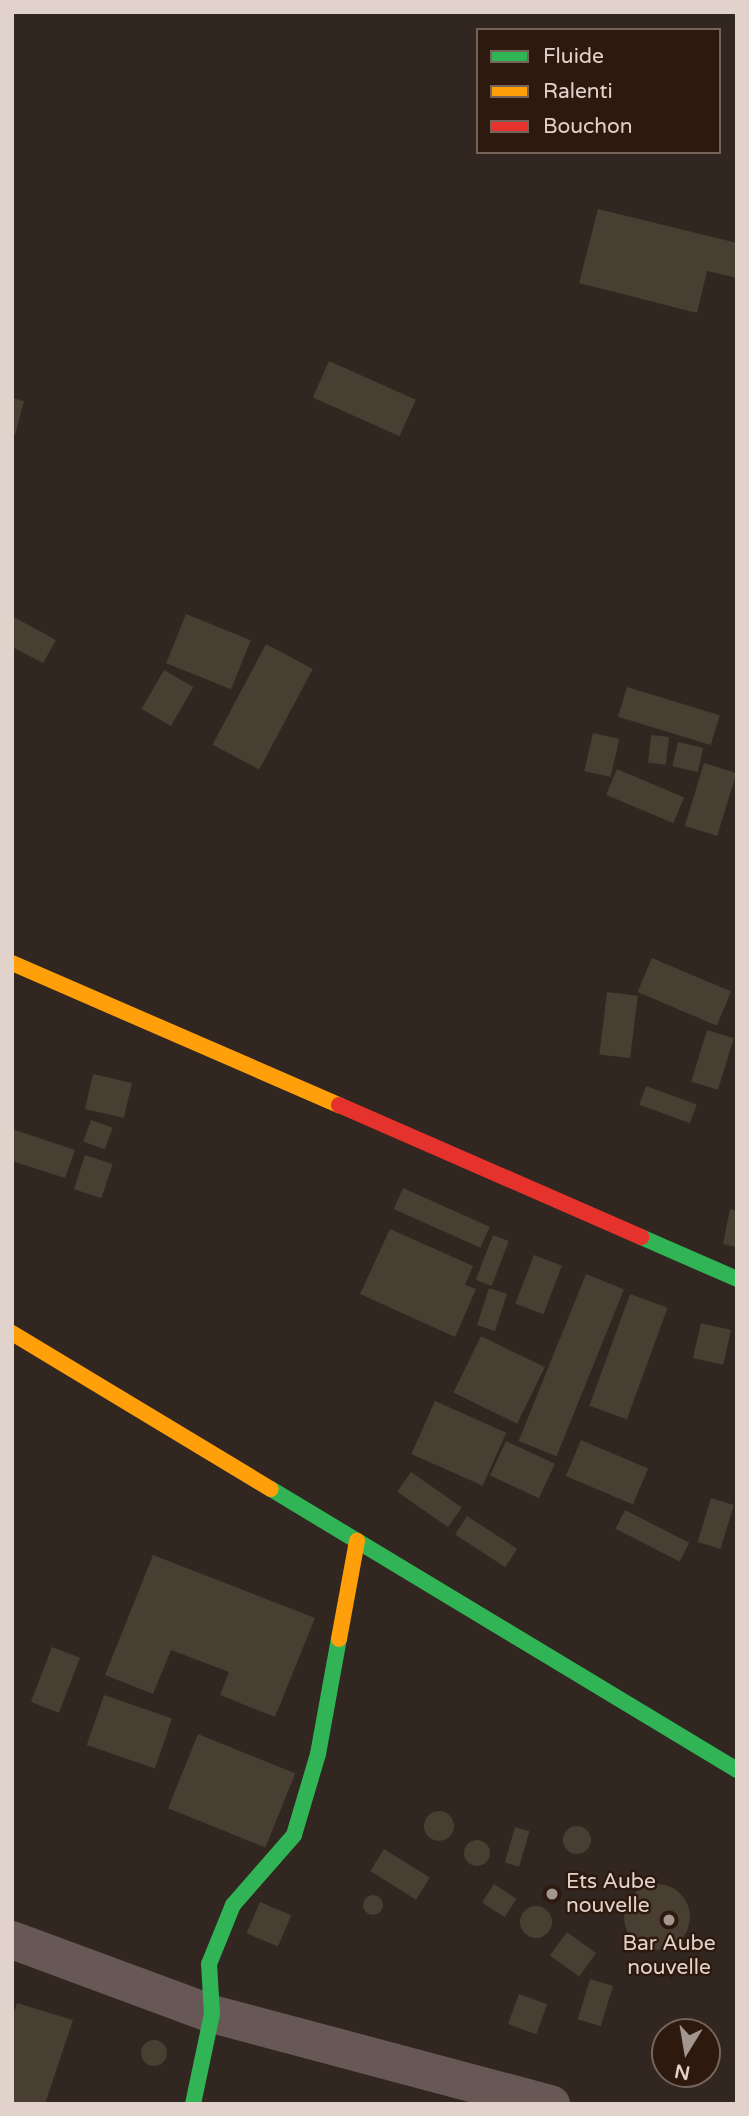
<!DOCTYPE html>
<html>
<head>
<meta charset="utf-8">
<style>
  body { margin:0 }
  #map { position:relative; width:749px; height:2116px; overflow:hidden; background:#312620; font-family:"Varela Round",sans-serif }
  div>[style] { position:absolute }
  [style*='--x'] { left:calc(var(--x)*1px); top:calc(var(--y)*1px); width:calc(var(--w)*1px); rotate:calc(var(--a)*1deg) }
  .building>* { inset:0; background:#483e31; transform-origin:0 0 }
  .round { border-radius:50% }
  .street>* { height:38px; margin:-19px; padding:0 19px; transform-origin:19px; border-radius:19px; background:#675856 }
  .fast>* { height:16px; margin:-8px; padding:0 8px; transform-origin:8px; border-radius:8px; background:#30b455 }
  .slow>* { height:16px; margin:-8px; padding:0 8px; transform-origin:8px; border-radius:8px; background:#ff9f0a }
  .jam>* { height:16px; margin:-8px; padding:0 8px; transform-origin:8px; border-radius:8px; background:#e5322d }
  .dots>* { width:19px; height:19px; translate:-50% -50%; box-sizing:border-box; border:4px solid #2e190e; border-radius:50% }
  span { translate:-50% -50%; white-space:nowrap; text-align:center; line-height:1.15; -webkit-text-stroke:5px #2e190e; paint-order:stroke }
  .poi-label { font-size:21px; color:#e1d3cb }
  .left { translate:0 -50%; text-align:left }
  .frame { position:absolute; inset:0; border:14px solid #e1d3cb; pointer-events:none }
  .legend { position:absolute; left:476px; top:28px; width:245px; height:126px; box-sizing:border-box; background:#2e190e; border:2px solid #76635a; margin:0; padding:9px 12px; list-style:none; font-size:21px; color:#e1d3cb }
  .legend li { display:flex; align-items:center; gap:14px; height:35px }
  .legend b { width:35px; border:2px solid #76635a }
  .north { position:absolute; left:651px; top:2018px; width:70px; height:70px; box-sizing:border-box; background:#2e190e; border:2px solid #76635a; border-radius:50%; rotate:191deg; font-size:19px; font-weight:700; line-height:28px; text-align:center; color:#e1d3cb }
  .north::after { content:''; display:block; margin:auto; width:24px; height:32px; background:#a3968f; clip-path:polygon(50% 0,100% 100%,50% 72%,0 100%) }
</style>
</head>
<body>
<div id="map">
  <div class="building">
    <i style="clip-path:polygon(598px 209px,737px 243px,737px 278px,707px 271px,697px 313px,579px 283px)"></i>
    <i style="left:329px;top:361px;width:95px;height:40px;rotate:24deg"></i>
    <i style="clip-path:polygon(12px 398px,24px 401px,15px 435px,12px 434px)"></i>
    <i style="left:186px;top:614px;width:70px;height:53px;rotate:22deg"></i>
    <i style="clip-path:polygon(12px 616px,56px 640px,43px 663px,12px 647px)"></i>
    <i style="left:266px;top:644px;width:53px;height:114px;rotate:28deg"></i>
    <i style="left:164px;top:670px;width:34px;height:45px;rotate:30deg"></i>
    <i style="left:627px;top:687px;width:97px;height:31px;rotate:17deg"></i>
    <i style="left:593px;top:733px;width:27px;height:39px;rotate:13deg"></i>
    <i style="left:651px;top:735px;width:18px;height:28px;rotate:6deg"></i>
    <i style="left:678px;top:742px;width:26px;height:25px;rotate:13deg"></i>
    <i style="left:704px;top:763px;width:34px;height:66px;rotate:17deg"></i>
    <i style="left:617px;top:769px;width:73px;height:28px;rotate:23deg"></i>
    <i style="left:652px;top:958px;width:86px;height:37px;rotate:23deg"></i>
    <i style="left:607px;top:992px;width:31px;height:63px;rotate:7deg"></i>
    <i style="left:707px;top:1030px;width:28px;height:54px;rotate:17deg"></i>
    <i style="left:93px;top:1074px;width:40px;height:36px;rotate:13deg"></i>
    <i style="left:646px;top:1086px;width:54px;height:20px;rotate:20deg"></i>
    <i style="left:91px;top:1120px;width:23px;height:23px;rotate:20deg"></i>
    <i style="clip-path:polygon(12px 1129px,75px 1150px,65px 1178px,12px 1161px)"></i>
    <i style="left:85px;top:1155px;width:29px;height:36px;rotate:18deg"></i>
    <i style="left:403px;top:1188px;width:95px;height:23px;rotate:24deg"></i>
    <i style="clip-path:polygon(730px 1209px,737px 1211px,737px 1247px,723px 1244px)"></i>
    <i style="clip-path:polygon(390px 1229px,473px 1266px,465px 1285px,476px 1289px,455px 1337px,360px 1294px)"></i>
    <i style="left:493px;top:1235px;width:17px;height:48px;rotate:21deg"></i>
    <i style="left:534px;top:1255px;width:30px;height:52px;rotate:21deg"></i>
    <i style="left:586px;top:1274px;width:41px;height:180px;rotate:22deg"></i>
    <i style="left:489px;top:1288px;width:19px;height:39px;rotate:18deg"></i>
    <i style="left:630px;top:1294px;width:40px;height:119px;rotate:20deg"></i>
    <i style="left:701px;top:1323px;width:31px;height:36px;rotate:13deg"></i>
    <i style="left:481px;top:1336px;width:71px;height:63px;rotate:26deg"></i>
    <i style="left:435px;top:1401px;width:78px;height:58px;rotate:24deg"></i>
    <i style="left:581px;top:1440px;width:73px;height:39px;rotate:23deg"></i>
    <i style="left:506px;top:1441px;width:54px;height:38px;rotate:25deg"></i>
    <i style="left:411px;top:1472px;width:62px;height:24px;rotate:35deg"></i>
    <i style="left:711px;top:1498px;width:24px;height:46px;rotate:17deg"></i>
    <i style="left:625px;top:1510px;width:72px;height:21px;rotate:27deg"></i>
    <i style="left:467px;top:1516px;width:60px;height:22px;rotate:33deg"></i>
    <i style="clip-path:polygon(153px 1555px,315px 1618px,275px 1717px,220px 1695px,229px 1672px,171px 1650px,153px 1694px,105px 1675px)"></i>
    <i style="left:52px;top:1647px;width:30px;height:59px;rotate:21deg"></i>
    <i style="left:104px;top:1695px;width:72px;height:53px;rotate:19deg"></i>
    <i style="left:198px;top:1734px;width:105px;height:80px;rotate:22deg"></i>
    <i class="round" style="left:424px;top:1811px;width:30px;height:30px"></i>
    <i class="round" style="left:563px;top:1826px;width:28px;height:28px"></i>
    <i style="left:515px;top:1827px;width:15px;height:37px;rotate:16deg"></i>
    <i class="round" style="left:464px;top:1840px;width:26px;height:26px"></i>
    <i style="left:384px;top:1849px;width:54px;height:26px;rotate:32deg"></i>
    <i style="left:494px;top:1884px;width:27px;height:22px;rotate:33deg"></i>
    <i class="round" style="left:624px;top:1884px;width:66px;height:66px"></i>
    <i class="round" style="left:363px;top:1895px;width:20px;height:20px"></i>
    <i style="left:260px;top:1902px;width:34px;height:34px;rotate:23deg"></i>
    <i class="round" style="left:520px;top:1906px;width:32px;height:32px"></i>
    <i style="left:567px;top:1932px;width:36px;height:29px;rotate:36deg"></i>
    <i style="left:590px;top:1979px;width:24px;height:42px;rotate:17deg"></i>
    <i style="left:519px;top:1994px;width:30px;height:32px;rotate:20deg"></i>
    <i style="clip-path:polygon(17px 2003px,73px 2020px,45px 2104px,12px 2104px,12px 2018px)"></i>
    <i class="round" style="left:141px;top:2040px;width:26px;height:26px"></i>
  </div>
  <div class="street">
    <i style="--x:12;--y:1940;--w:213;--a:20.3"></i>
    <i style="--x:212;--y:2014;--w:351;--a:14.9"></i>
  </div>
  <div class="fast">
    <i style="--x:641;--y:1237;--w:105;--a:23.6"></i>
    <i style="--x:271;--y:1489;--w:544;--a:31.09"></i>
    <i style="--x:193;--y:2104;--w:92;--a:-78.1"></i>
    <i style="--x:212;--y:2014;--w:50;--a:-93.4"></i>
    <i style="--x:209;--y:1964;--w:64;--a:-67.9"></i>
    <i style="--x:233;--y:1905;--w:93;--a:-48.9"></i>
    <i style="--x:294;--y:1835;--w:84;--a:-73.5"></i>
    <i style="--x:318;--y:1754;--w:117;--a:-79.7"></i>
  </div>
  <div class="slow">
    <i style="--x:12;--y:963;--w:357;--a:23.5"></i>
    <i style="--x:12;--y:1333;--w:302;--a:31.1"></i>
    <i style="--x:339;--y:1639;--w:100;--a:-79.6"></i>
  </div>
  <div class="jam">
    <i style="--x:339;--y:1105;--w:330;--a:23.6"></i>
  </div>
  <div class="dots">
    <i style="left:552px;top:1894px;background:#a3968f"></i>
    <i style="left:669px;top:1920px;background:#a3968f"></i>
  </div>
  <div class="poi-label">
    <span class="left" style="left:566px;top:1894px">Ets Aube<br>nouvelle</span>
    <span style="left:669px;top:1956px">Bar Aube<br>nouvelle</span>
  </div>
  <div class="frame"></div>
  <ul class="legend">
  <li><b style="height:9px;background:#30b455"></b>Fluide</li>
  <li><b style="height:9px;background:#ff9f0a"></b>Ralenti</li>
  <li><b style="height:9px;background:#e5322d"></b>Bouchon</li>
  </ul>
  <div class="north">N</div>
</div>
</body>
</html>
